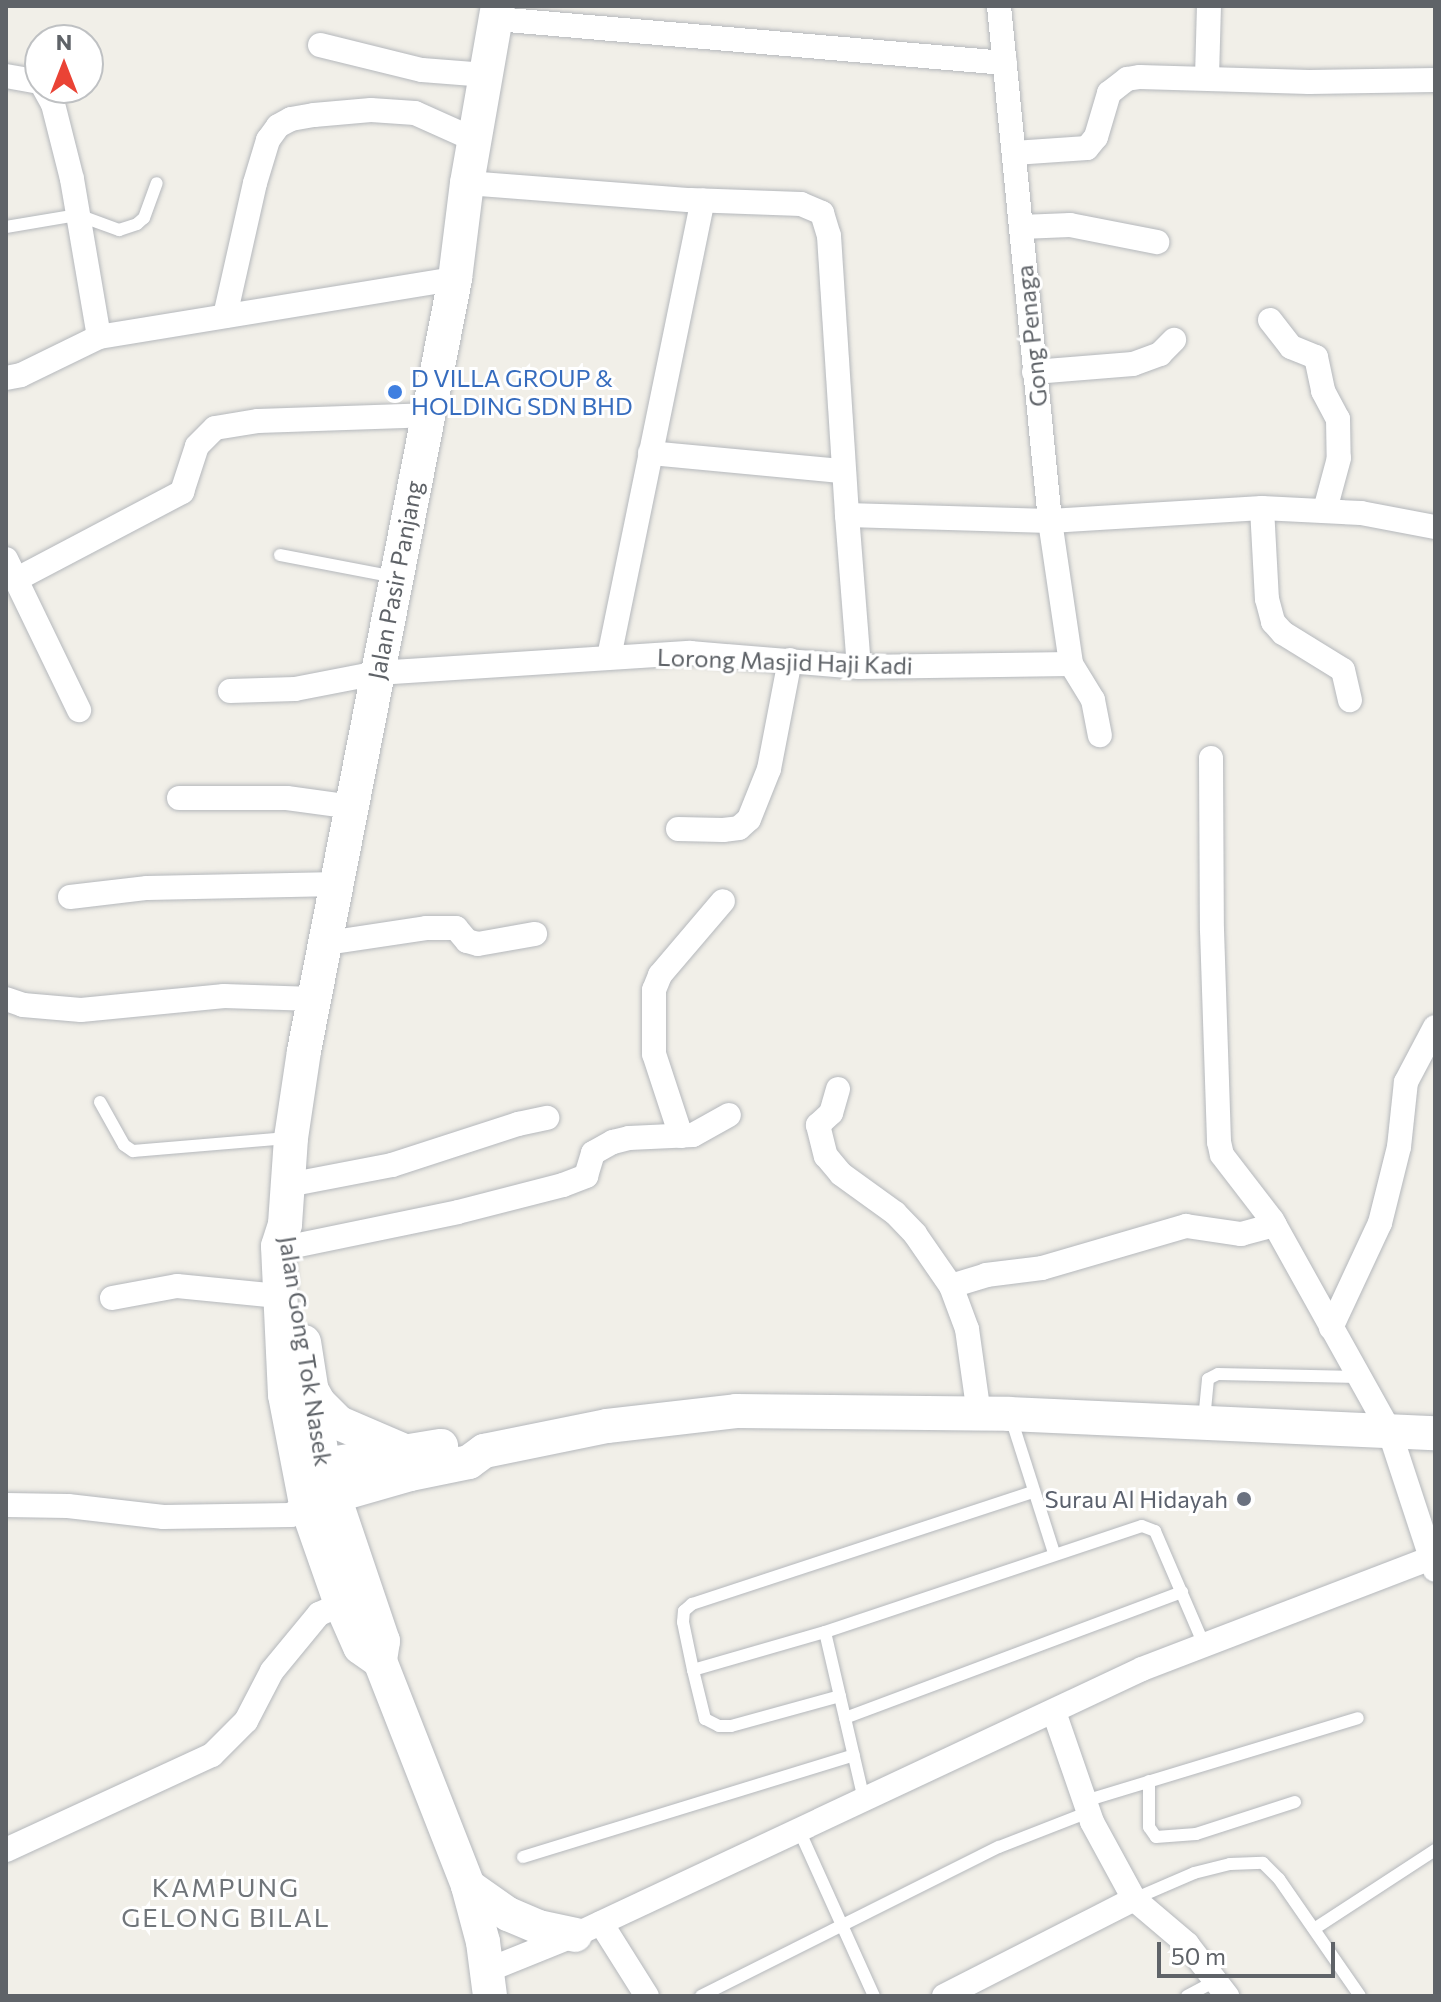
<!DOCTYPE html>
<html>
<head>
<meta charset="utf-8">
<style>
  body { margin:0 }
  #map { position:relative; width:1441px; height:2002px; overflow:hidden; background:#f1efe8; font-family:Commissioner,sans-serif }
  div>[style] { position:absolute }
  [style*='--x'] { left:calc(var(--x)*1px); top:calc(var(--y)*1px); width:calc(var(--w)*1px); rotate:calc(var(--a)*1deg) }
  .roads { filter:drop-shadow(0 0 2px #b5b8bc) drop-shadow(0 0 2px #b5b8bc) }
  .lane>* { height:12px; margin:-6px; padding:0 6px; transform-origin:6px; border-radius:6px; background:#fff }
  .street>* { height:24px; margin:-12px; padding:0 12px; transform-origin:12px; border-radius:12px; background:#fff }
  .secondary>* { height:34px; margin:-17px; padding:0 17px; transform-origin:17px; border-radius:17px; background:#fff }
  .dots>* { width:22px; height:22px; translate:-50% -50%; box-sizing:border-box; border:4px solid #fff; border-radius:50% }
  span { translate:-50% -50%; white-space:nowrap; text-align:center; line-height:1.15; -webkit-text-stroke:6px #fff; paint-order:stroke }
  .street-label { font-size:24px; color:#5f6368 }
  .shop-label { font-size:24px; color:#366cbe }
  .left { translate:0 -50%; text-align:left }
  .worship-label { font-size:24px; color:#5b616d }
  .right { translate:-100% -50%; text-align:right }
  .neighbourhood-label { font-size:26px; color:#70757a; letter-spacing:2px }
  .frame { position:absolute; inset:0; border:8px solid #5f6368; pointer-events:none }
  .north { position:absolute; left:24px; top:24px; width:80px; height:80px; box-sizing:border-box; background:#fff; border:2px solid #bfc1c3; border-radius:50%; rotate:0deg; font-size:22px; font-weight:700; line-height:32px; text-align:center; color:#5f6368 }
  .north::after { content:''; display:block; margin:auto; width:28px; height:36px; background:#ea4335; clip-path:polygon(50% 0,100% 100%,50% 72%,0 100%) }
  .scale { position:absolute; left:1157px; top:1942px; width:178px; height:36px; box-sizing:border-box; border:4px solid #5f6368; border-top:0; padding-left:10px; font-size:24px; line-height:28px; white-space:nowrap; color:#5f6368; -webkit-text-stroke:6px #fff; paint-order:stroke }
</style>
</head>
<body>
<div id="map">
  <div class="roads">
    <div class="lane">
      <i style="--x:6;--y:227;--w:73;--a:-9.5"></i>
      <i style="--x:78;--y:215;--w:44;--a:20.1"></i>
      <i style="--x:119;--y:230;--w:19;--a:-18"></i>
      <i style="--x:137;--y:224;--w:9;--a:-41"></i>
      <i style="--x:144;--y:218;--w:37;--a:-70"></i>
      <i style="--x:280;--y:555;--w:117;--a:10.8"></i>
      <i style="--x:100;--y:1102;--w:49;--a:60.8"></i>
      <i style="--x:124;--y:1145;--w:11;--a:34"></i>
      <i style="--x:133;--y:1151;--w:155;--a:-4.8"></i>
      <i style="--x:1010;--y:1415;--w:145;--a:72.3"></i>
      <i style="--x:1204;--y:1420;--w:41;--a:-84.4"></i>
      <i style="--x:1208;--y:1379;--w:11;--a:-27"></i>
      <i style="--x:1218;--y:1374;--w:140;--a:1.2"></i>
      <i style="--x:825;--y:1632;--w:172;--a:76.9"></i>
      <i style="--x:693;--y:1670;--w:49;--a:-101.8"></i>
      <i style="--x:683;--y:1622;--w:11;--a:-85"></i>
      <i style="--x:684;--y:1611;--w:11;--a:-41"></i>
      <i style="--x:692;--y:1604;--w:359;--a:-18.2"></i>
      <i style="--x:840;--y:1696;--w:113;--a:164.6"></i>
      <i style="--x:731;--y:1726;--w:12;--a:180"></i>
      <i style="--x:719;--y:1726;--w:16;--a:-153"></i>
      <i style="--x:705;--y:1719;--w:50;--a:-103.8"></i>
      <i style="--x:693;--y:1670;--w:137;--a:-16.1"></i>
      <i style="--x:825;--y:1632;--w:334;--a:-18.5"></i>
      <i style="--x:1142;--y:1526;--w:14;--a:21"></i>
      <i style="--x:1155;--y:1531;--w:124;--a:66.7"></i>
      <i style="--x:845;--y:1718;--w:360;--a:-20.5"></i>
      <i style="--x:1149;--y:1781;--w:46;--a:90"></i>
      <i style="--x:1149;--y:1827;--w:12;--a:55"></i>
      <i style="--x:1156;--y:1837;--w:40;--a:-4.3"></i>
      <i style="--x:1196;--y:1834;--w:104;--a:-17.9"></i>
      <i style="--x:1085;--y:1801;--w:285;--a:-16.9"></i>
      <i style="--x:799;--y:1830;--w:182;--a:65.7"></i>
      <i style="--x:523;--y:1857;--w:346;--a:-17.1"></i>
      <i style="--x:1134;--y:1899;--w:65;--a:-23.4"></i>
      <i style="--x:1194;--y:1873;--w:37;--a:-14"></i>
      <i style="--x:1230;--y:1864;--w:33;--a:-2"></i>
      <i style="--x:1263;--y:1863;--w:23;--a:45"></i>
      <i style="--x:1279;--y:1879;--w:142;--a:55.3"></i>
      <i style="--x:1314;--y:1929;--w:145;--a:-33.1"></i>
      <i style="--x:701;--y:1996;--w:333;--a:-26.6"></i>
      <i style="--x:999;--y:1847;--w:97;--a:-21.3"></i>
      <i style="--x:1187;--y:1996;--w:32;--a:-28"></i>
    </div>
    <div class="street">
      <i style="--x:999;--y:6;--w:518;--a:84.34"></i>
      <i style="--x:1050;--y:521;--w:145;--a:81.6"></i>
      <i style="--x:1071;--y:664;--w:42;--a:58.6"></i>
      <i style="--x:1093;--y:700;--w:36;--a:79"></i>
      <i style="--x:496;--y:19;--w:511;--a:4.94"></i>
      <i style="--x:320;--y:45;--w:105;--a:13.8"></i>
      <i style="--x:422;--y:70;--w:64;--a:4.5"></i>
      <i style="--x:6;--y:76;--w:35;--a:10"></i>
      <i style="--x:1207;--y:77;--w:71;--a:-88.4"></i>
      <i style="--x:44;--y:88;--w:18;--a:61"></i>
      <i style="--x:53;--y:104;--w:77;--a:75.8"></i>
      <i style="--x:72;--y:179;--w:160;--a:80.3"></i>
      <i style="--x:1014;--y:153;--w:73;--a:-3.9"></i>
      <i style="--x:1087;--y:148;--w:14;--a:-51"></i>
      <i style="--x:1096;--y:137;--w:46;--a:-73.5"></i>
      <i style="--x:1109;--y:93;--w:23;--a:-38"></i>
      <i style="--x:1127;--y:79;--w:13;--a:-9"></i>
      <i style="--x:1140;--y:77;--w:169;--a:1.7"></i>
      <i style="--x:1309;--y:82;--w:126;--a:-0.9"></i>
      <i style="--x:467;--y:183;--w:224;--a:4.4"></i>
      <i style="--x:690;--y:200;--w:111;--a:2.1"></i>
      <i style="--x:801;--y:204;--w:23;--a:23"></i>
      <i style="--x:822;--y:213;--w:24;--a:73"></i>
      <i style="--x:829;--y:236;--w:280;--a:86.3"></i>
      <i style="--x:847;--y:515;--w:203;--a:1.7"></i>
      <i style="--x:1050;--y:521;--w:212;--a:-3.5"></i>
      <i style="--x:1262;--y:508;--w:99;--a:2.9"></i>
      <i style="--x:1361;--y:513;--w:75;--a:10.7"></i>
      <i style="--x:1021;--y:227;--w:49;--a:-2.3"></i>
      <i style="--x:1070;--y:225;--w:89;--a:11.1"></i>
      <i style="--x:225;--y:316;--w:136;--a:-77.3"></i>
      <i style="--x:255;--y:183;--w:45;--a:-73.2"></i>
      <i style="--x:268;--y:140;--w:17;--a:-54"></i>
      <i style="--x:278;--y:126;--w:15;--a:-28"></i>
      <i style="--x:291;--y:119;--w:23;--a:-10"></i>
      <i style="--x:314;--y:115;--w:57;--a:-5"></i>
      <i style="--x:371;--y:110;--w:44;--a:3.9"></i>
      <i style="--x:415;--y:113;--w:66;--a:24.2"></i>
      <i style="--x:1270;--y:320;--w:34;--a:52"></i>
      <i style="--x:1291;--y:347;--w:27;--a:22"></i>
      <i style="--x:1316;--y:357;--w:35;--a:78"></i>
      <i style="--x:1323;--y:391;--w:32;--a:62"></i>
      <i style="--x:1338;--y:419;--w:39;--a:89"></i>
      <i style="--x:1339;--y:458;--w:54;--a:105.1"></i>
      <i style="--x:1034;--y:372;--w:99;--a:-4.6"></i>
      <i style="--x:1133;--y:364;--w:29;--a:-20"></i>
      <i style="--x:1160;--y:354;--w:20;--a:-45"></i>
      <i style="--x:6;--y:378;--w:15;--a:-11"></i>
      <i style="--x:21;--y:375;--w:87;--a:-26"></i>
      <i style="--x:99;--y:337;--w:361;--a:-9.3"></i>
      <i style="--x:650;--y:453;--w:193;--a:5.4"></i>
      <i style="--x:1262;--y:508;--w:91;--a:86.9"></i>
      <i style="--x:1267;--y:599;--w:24;--a:75"></i>
      <i style="--x:1273;--y:622;--w:15;--a:48"></i>
      <i style="--x:1283;--y:633;--w:70;--a:31.7"></i>
      <i style="--x:1343;--y:670;--w:31;--a:77"></i>
      <i style="--x:847;--y:515;--w:152;--a:85.5"></i>
      <i style="--x:6;--y:559;--w:168;--a:64.2"></i>
      <i style="--x:17;--y:579;--w:187;--a:-27.8"></i>
      <i style="--x:182;--y:492;--w:48;--a:-71.9"></i>
      <i style="--x:197;--y:446;--w:25;--a:-45"></i>
      <i style="--x:215;--y:428;--w:44;--a:-9.2"></i>
      <i style="--x:258;--y:421;--w:168;--a:-2"></i>
      <i style="--x:609;--y:657;--w:466;--a:-78.4"></i>
      <i style="--x:230;--y:691;--w:65;--a:-1.8"></i>
      <i style="--x:295;--y:689;--w:84;--a:-11"></i>
      <i style="--x:377;--y:673;--w:314;--a:-3.7"></i>
      <i style="--x:690;--y:653;--w:170;--a:4.7"></i>
      <i style="--x:859;--y:667;--w:212;--a:-0.8"></i>
      <i style="--x:1211;--y:758;--w:172;--a:89.7"></i>
      <i style="--x:1212;--y:930;--w:212;--a:88.1"></i>
      <i style="--x:1219;--y:1142;--w:13;--a:77"></i>
      <i style="--x:1222;--y:1155;--w:82;--a:52.4"></i>
      <i style="--x:1272;--y:1220;--w:240;--a:60.9"></i>
      <i style="--x:1389;--y:1430;--w:147;--a:71.8"></i>
      <i style="--x:179;--y:798;--w:108;--a:0"></i>
      <i style="--x:287;--y:798;--w:67;--a:7.8"></i>
      <i style="--x:678;--y:829;--w:45;--a:1.3"></i>
      <i style="--x:723;--y:830;--w:16;--a:-7"></i>
      <i style="--x:739;--y:828;--w:13;--a:-42"></i>
      <i style="--x:749;--y:819;--w:54;--a:-68.2"></i>
      <i style="--x:769;--y:769;--w:111;--a:-79.1"></i>
      <i style="--x:70;--y:897;--w:78;--a:-6.7"></i>
      <i style="--x:147;--y:888;--w:191;--a:-1.2"></i>
      <i style="--x:327;--y:943;--w:100;--a:-8.6"></i>
      <i style="--x:426;--y:928;--w:30;--a:0"></i>
      <i style="--x:456;--y:928;--w:17;--a:50"></i>
      <i style="--x:467;--y:941;--w:11;--a:15"></i>
      <i style="--x:478;--y:944;--w:58;--a:-10"></i>
      <i style="--x:6;--y:999;--w:18;--a:19"></i>
      <i style="--x:23;--y:1005;--w:58;--a:4.9"></i>
      <i style="--x:81;--y:1010;--w:144;--a:-5.6"></i>
      <i style="--x:224;--y:996;--w:90;--a:1.9"></i>
      <i style="--x:838;--y:1089;--w:25;--a:106"></i>
      <i style="--x:831;--y:1113;--w:18;--a:137"></i>
      <i style="--x:818;--y:1125;--w:32;--a:76"></i>
      <i style="--x:826;--y:1156;--w:23;--a:50"></i>
      <i style="--x:841;--y:1174;--w:67;--a:35.8"></i>
      <i style="--x:895;--y:1213;--w:29;--a:46"></i>
      <i style="--x:915;--y:1234;--w:63;--a:55.3"></i>
      <i style="--x:951;--y:1286;--w:46;--a:69.6"></i>
      <i style="--x:967;--y:1329;--w:86;--a:82"></i>
      <i style="--x:681;--y:1136;--w:86;--a:-108.2"></i>
      <i style="--x:654;--y:1054;--w:64;--a:-90"></i>
      <i style="--x:654;--y:990;--w:16;--a:-68"></i>
      <i style="--x:660;--y:975;--w:97;--a:-49.6"></i>
      <i style="--x:288;--y:1185;--w:106;--a:-10.9"></i>
      <i style="--x:392;--y:1165;--w:133;--a:-18"></i>
      <i style="--x:518;--y:1124;--w:30;--a:-12"></i>
      <i style="--x:294;--y:1246;--w:167;--a:-11.7"></i>
      <i style="--x:458;--y:1212;--w:108;--a:-14.4"></i>
      <i style="--x:563;--y:1185;--w:25;--a:-21"></i>
      <i style="--x:586;--y:1176;--w:24;--a:-73"></i>
      <i style="--x:593;--y:1153;--w:23;--a:-29"></i>
      <i style="--x:613;--y:1142;--w:16;--a:-14"></i>
      <i style="--x:629;--y:1138;--w:64;--a:-2.7"></i>
      <i style="--x:693;--y:1135;--w:41;--a:-29.1"></i>
      <i style="--x:951;--y:1286;--w:37;--a:-17"></i>
      <i style="--x:986;--y:1275;--w:56;--a:-7.1"></i>
      <i style="--x:1042;--y:1268;--w:150;--a:-16.3"></i>
      <i style="--x:1186;--y:1226;--w:56;--a:8.3"></i>
      <i style="--x:1241;--y:1234;--w:35;--a:-15"></i>
      <i style="--x:112;--y:1298;--w:66;--a:-10.5"></i>
      <i style="--x:177;--y:1286;--w:102;--a:5.6"></i>
      <i style="--x:1331;--y:1328;--w:116;--a:-65"></i>
      <i style="--x:1380;--y:1223;--w:78;--a:-76"></i>
      <i style="--x:1399;--y:1147;--w:65;--a:-83.9"></i>
      <i style="--x:1406;--y:1082;--w:62;--a:-62.2"></i>
      <i style="--x:6;--y:1505;--w:62;--a:0.9"></i>
      <i style="--x:68;--y:1506;--w:96;--a:6.6"></i>
      <i style="--x:163;--y:1517;--w:128;--a:-0.9"></i>
      <i style="--x:291;--y:1515;--w:19;--a:-36"></i>
      <i style="--x:1054;--y:1712;--w:116;--a:70.9"></i>
      <i style="--x:1092;--y:1822;--w:88;--a:61.4"></i>
      <i style="--x:1134;--y:1899;--w:70;--a:40.3"></i>
      <i style="--x:1187;--y:1944;--w:66;--a:52.4"></i>
      <i style="--x:6;--y:1850;--w:227;--a:-24.8"></i>
      <i style="--x:212;--y:1755;--w:48;--a:-45"></i>
      <i style="--x:246;--y:1721;--w:56;--a:-62.5"></i>
      <i style="--x:272;--y:1671;--w:74;--a:-50.5"></i>
      <i style="--x:319;--y:1614;--w:24;--a:-24"></i>
      <i style="--x:601;--y:1923;--w:86;--a:57.8"></i>
      <i style="--x:488;--y:1970;--w:94;--a:-21.9"></i>
      <i style="--x:575;--y:1935;--w:626;--a:-25.13"></i>
      <i style="--x:1142;--y:1669;--w:310;--a:-21"></i>
      <i style="--x:944;--y:1996;--w:213;--a:-27"></i>
    </div>
    <div class="secondary">
      <i style="--x:304;--y:1342;--w:123;--a:81.1"></i>
      <i style="--x:323;--y:1464;--w:187;--a:71.3"></i>
      <i style="--x:383;--y:1641;--w:20;--a:99"></i>
      <i style="--x:380;--y:1661;--w:242;--a:68.6"></i>
      <i style="--x:468;--y:1886;--w:58;--a:75"></i>
      <i style="--x:483;--y:1942;--w:54;--a:82.6"></i>
      <i style="--x:310;--y:1387;--w:18;--a:61"></i>
      <i style="--x:319;--y:1403;--w:28;--a:45"></i>
      <i style="--x:339;--y:1423;--w:69;--a:23.2"></i>
      <i style="--x:300;--y:1469;--w:143;--a:-9.3"></i>
      <i style="--x:306;--y:1504;--w:108;--a:-16.1"></i>
      <i style="--x:410;--y:1474;--w:60;--a:-11.5"></i>
      <i style="--x:469;--y:1462;--w:19;--a:-36"></i>
      <i style="--x:484;--y:1451;--w:126;--a:-11.5"></i>
      <i style="--x:607;--y:1426;--w:130;--a:-6.6"></i>
      <i style="--x:736;--y:1411;--w:273;--a:0.6"></i>
      <i style="--x:1009;--y:1414;--w:426;--a:2.6"></i>
      <i style="--x:380;--y:1661;--w:24;--a:-145"></i>
      <i style="--x:360;--y:1647;--w:47;--a:-113.8"></i>
      <i style="--x:341;--y:1604;--w:106;--a:-109.3"></i>
      <i style="--x:306;--y:1504;--w:111;--a:-100.9"></i>
      <i style="--x:285;--y:1395;--w:149;--a:-92.7"></i>
      <i style="--x:278;--y:1246;--w:23;--a:-72"></i>
      <i style="--x:285;--y:1224;--w:86;--a:-86"></i>
      <i style="--x:291;--y:1138;--w:88;--a:-81.5"></i>
      <i style="--x:304;--y:1051;--w:787;--a:-78.93"></i>
      <i style="--x:455;--y:279;--w:97;--a:-82.9"></i>
      <i style="--x:467;--y:183;--w:180;--a:-80.1"></i>
      <i style="--x:468;--y:1886;--w:49;--a:35"></i>
      <i style="--x:508;--y:1914;--w:33;--a:23"></i>
      <i style="--x:538;--y:1927;--w:38;--a:12"></i>
    </div>
  </div>
  <div class="dots">
    <i style="left:395px;top:392px;background:#3f7fe0"></i>
    <i style="left:1244px;top:1499px;background:#6b7280"></i>
  </div>
  <div class="street-label">
    <span style="left:1031px;top:336px;rotate:-96deg">Gong Penaga</span>
    <span style="left:395px;top:580px;rotate:-79deg">Jalan Pasir Panjang</span>
    <span style="left:785px;top:661px;rotate:2deg">Lorong Masjid Haji Kadi</span>
    <span style="left:306px;top:1351px;rotate:81deg">Jalan Gong Tok Nasek</span>
  </div>
  <div class="shop-label">
    <span class="left" style="left:411px;top:392px">D VILLA GROUP &amp;<br>HOLDING SDN BHD</span>
  </div>
  <div class="worship-label">
    <span class="right" style="left:1228px;top:1499px">Surau Al Hidayah</span>
  </div>
  <div class="neighbourhood-label">
    <span style="left:226px;top:1902px">KAMPUNG<br>GELONG BILAL</span>
  </div>
  <div class="frame"></div>
  <div class="north">N</div>
  <div class="scale">50 m</div>
</div>
</body>
</html>
